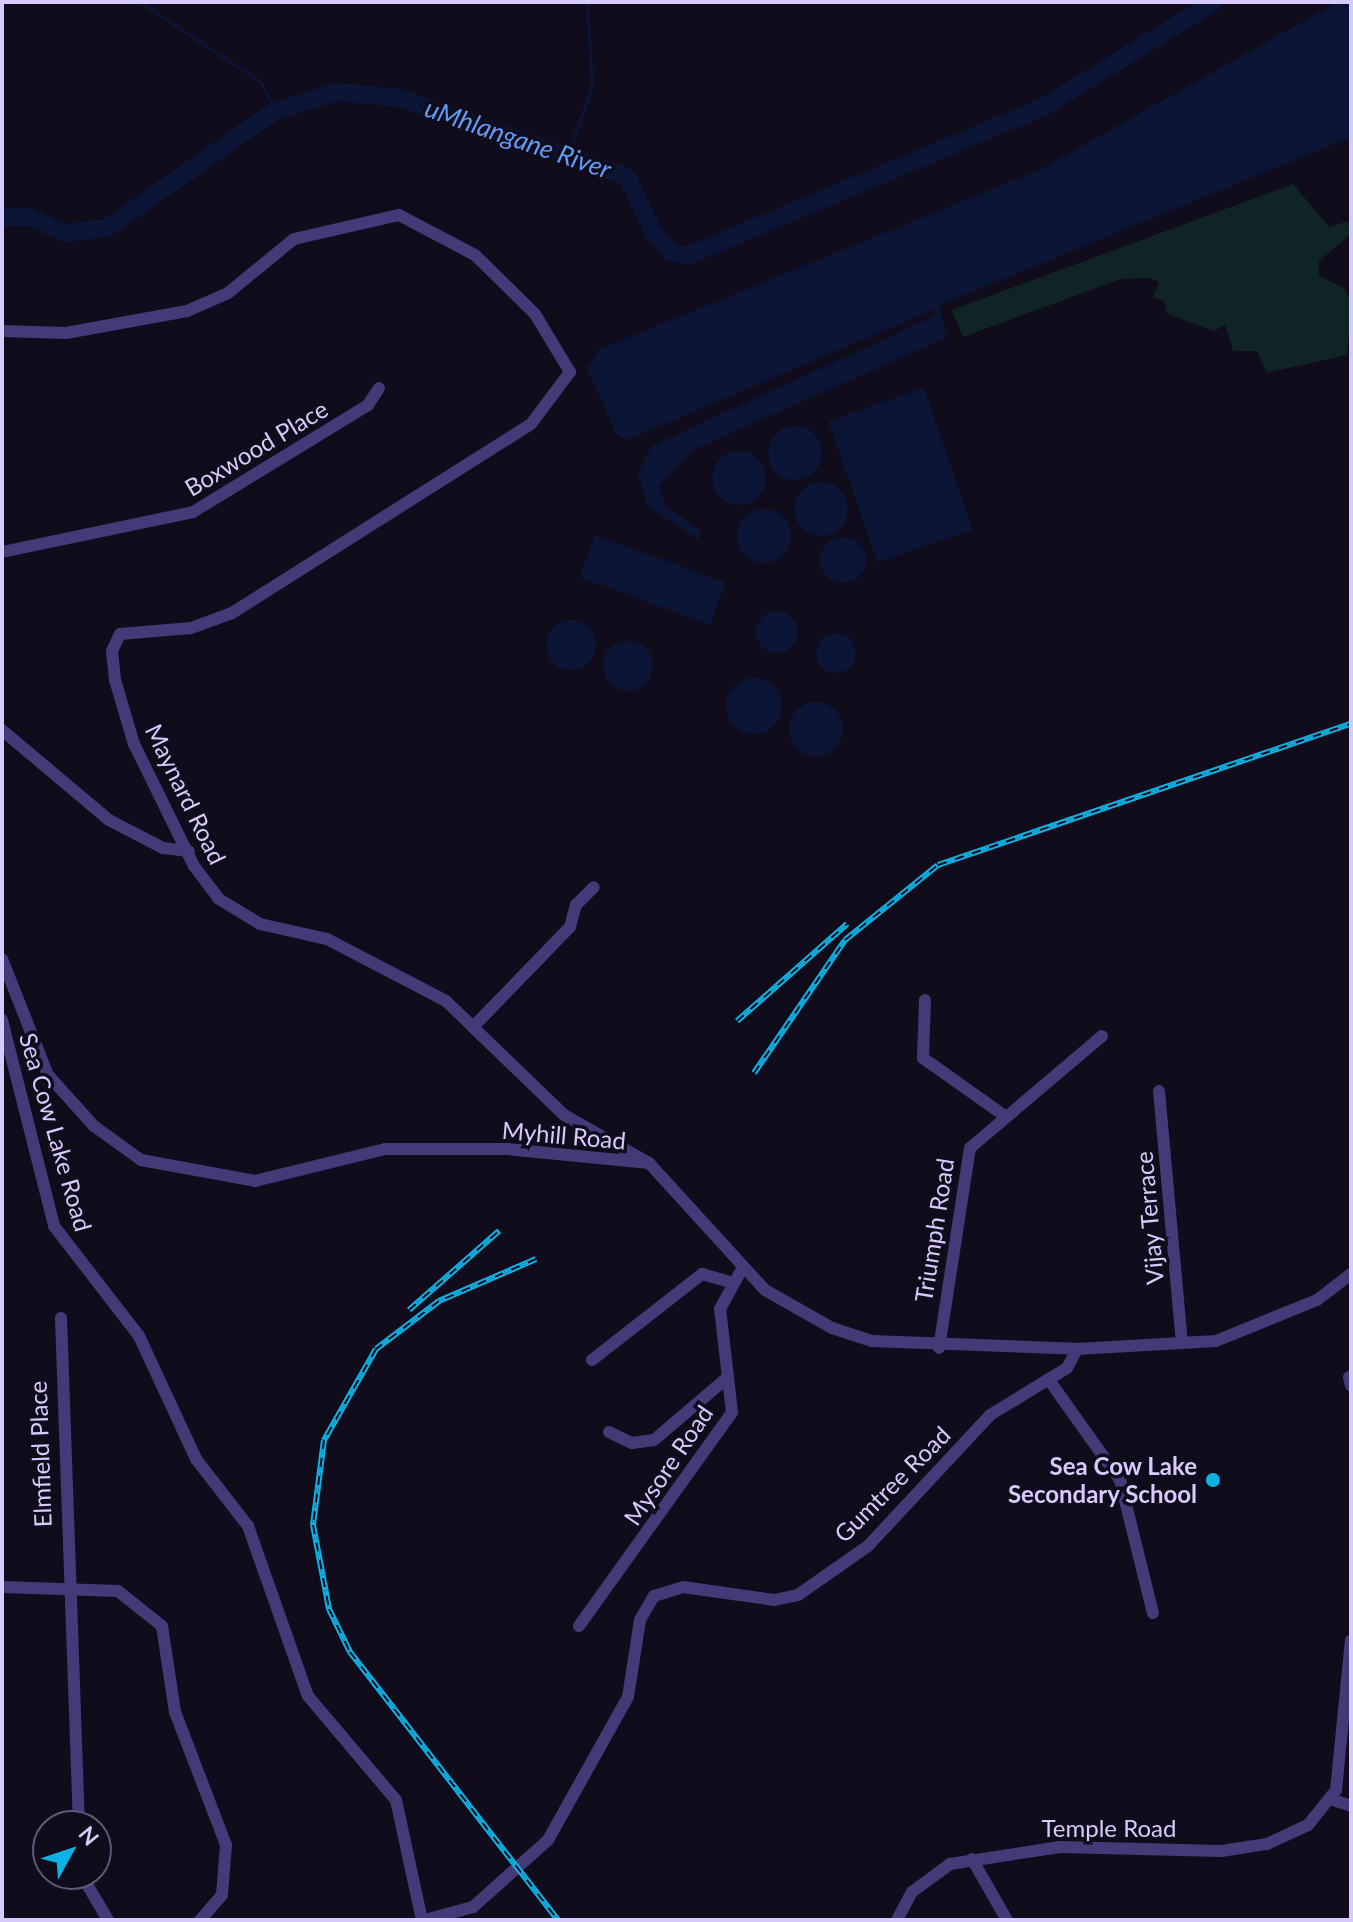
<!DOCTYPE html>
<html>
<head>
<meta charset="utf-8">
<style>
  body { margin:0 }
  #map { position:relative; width:1353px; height:1922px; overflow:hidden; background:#110c1c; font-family:Lato,sans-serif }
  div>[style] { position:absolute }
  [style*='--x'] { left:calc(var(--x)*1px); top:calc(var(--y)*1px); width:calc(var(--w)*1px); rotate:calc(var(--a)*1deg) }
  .green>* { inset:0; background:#102325 }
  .water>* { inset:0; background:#0b1536; transform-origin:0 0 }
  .round { border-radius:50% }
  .stream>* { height:3px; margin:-1.5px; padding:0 1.5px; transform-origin:1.5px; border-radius:1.5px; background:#0b1536 }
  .river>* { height:18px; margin:-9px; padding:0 9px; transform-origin:9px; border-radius:9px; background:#0b1536 }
  .minor>* { height:12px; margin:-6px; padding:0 6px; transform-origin:6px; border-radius:6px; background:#453a78 }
  .rail>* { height:6px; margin-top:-3px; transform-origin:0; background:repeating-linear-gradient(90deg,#110c1c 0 9px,#0db3e5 0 18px); box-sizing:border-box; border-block:2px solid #0db3e5 }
  .dots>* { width:22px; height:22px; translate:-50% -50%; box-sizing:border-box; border:4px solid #110c1c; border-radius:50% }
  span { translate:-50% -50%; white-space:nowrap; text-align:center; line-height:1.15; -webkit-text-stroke:7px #110c1c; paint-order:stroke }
  .street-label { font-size:24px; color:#d7cafc }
  .poi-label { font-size:24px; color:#d7cafc; font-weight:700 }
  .right { translate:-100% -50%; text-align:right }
  .water-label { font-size:26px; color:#5f9cf6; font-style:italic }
  .frame { position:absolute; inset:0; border:4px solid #d7cafc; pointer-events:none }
  .north { position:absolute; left:32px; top:1810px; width:80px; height:80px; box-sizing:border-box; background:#110c1c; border:2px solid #605876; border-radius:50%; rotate:50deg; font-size:22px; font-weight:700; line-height:32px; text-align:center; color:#d7cafc }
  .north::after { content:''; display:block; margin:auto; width:28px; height:36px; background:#0db3e5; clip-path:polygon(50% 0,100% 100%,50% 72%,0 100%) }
</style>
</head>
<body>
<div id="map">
  <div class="green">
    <i style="clip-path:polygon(1293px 184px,1329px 227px,1349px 221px,1351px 205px,1351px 234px,1319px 261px,1319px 276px,1345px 289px,1351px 304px,1347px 355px,1267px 373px,1257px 351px,1233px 351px,1225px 325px,1214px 331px,1167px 314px,1164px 301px,1153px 297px,1159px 283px,1151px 278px,1121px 279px,963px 337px,952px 310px)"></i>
  </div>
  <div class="water">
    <i style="clip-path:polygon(1338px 2px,1351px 2px,1351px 137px,940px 305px,946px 338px,693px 450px,659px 486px,665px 505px,700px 531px,699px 540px,647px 506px,638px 473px,652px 446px,935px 316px,935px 309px,627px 440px,616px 434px,587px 368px,598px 350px,1041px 169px)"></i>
    <i style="left:924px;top:388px;width:150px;height:101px;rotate:71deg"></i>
    <i class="round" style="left:768px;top:426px;width:54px;height:54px"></i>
    <i class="round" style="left:712px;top:451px;width:54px;height:54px"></i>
    <i class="round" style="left:794px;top:482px;width:54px;height:54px"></i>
    <i class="round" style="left:737px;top:509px;width:54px;height:54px"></i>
    <i style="left:595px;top:535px;width:139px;height:45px;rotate:20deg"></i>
    <i class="round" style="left:820px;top:537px;width:46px;height:46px"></i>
    <i class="round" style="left:756px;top:611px;width:42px;height:42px"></i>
    <i class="round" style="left:546px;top:620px;width:50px;height:50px"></i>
    <i class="round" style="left:816px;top:633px;width:40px;height:40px"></i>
    <i class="round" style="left:603px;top:641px;width:50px;height:50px"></i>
    <i class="round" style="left:726px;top:678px;width:56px;height:56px"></i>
    <i class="round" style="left:789px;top:702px;width:54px;height:54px"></i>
  </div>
  <div class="stream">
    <i style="--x:140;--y:2;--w:145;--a:33.5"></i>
    <i style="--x:261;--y:82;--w:32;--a:64"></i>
    <i style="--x:567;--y:157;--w:75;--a:-70.6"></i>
    <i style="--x:592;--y:86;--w:84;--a:-93.4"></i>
  </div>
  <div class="river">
    <i style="--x:2;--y:218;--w:28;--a:-2"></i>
    <i style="--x:30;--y:217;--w:38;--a:25"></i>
    <i style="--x:65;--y:233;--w:42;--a:-6.8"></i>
    <i style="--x:107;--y:228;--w:205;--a:-34.9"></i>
    <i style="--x:275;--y:111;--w:66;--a:-16.8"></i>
    <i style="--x:338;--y:92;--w:61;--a:5.6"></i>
    <i style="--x:399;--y:98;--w:241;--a:19.1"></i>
    <i style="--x:627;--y:177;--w:62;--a:64.3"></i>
    <i style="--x:654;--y:233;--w:25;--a:48"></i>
    <i style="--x:671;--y:252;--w:16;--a:14"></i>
    <i style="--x:687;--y:256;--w:388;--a:-22.7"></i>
    <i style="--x:1045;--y:106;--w:198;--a:-31.6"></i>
  </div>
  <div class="minor">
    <i style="--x:2;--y:331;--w:64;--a:1.8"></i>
    <i style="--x:66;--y:333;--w:123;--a:-10.3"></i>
    <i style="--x:187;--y:311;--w:45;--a:-23.7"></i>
    <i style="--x:228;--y:293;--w:85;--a:-39.3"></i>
    <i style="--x:294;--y:239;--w:108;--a:-12.9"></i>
    <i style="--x:399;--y:215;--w:86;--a:27.8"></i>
    <i style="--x:475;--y:255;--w:84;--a:44.5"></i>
    <i style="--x:535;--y:314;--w:68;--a:58.9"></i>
    <i style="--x:570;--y:372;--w:65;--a:126.9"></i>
    <i style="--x:531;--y:424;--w:354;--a:147.7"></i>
    <i style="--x:232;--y:613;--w:44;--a:159.9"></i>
    <i style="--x:191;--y:628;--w:71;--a:175.2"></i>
    <i style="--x:120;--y:634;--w:19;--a:115"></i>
    <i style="--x:112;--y:651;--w:29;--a:84"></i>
    <i style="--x:115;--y:680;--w:67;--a:73.5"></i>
    <i style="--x:134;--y:744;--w:136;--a:63.8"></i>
    <i style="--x:194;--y:866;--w:41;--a:52.9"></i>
    <i style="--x:219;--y:899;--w:48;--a:31.4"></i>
    <i style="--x:260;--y:924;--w:69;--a:12.6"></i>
    <i style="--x:327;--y:939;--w:134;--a:27.5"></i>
    <i style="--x:446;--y:1001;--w:164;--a:44"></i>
    <i style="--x:564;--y:1115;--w:98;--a:29.5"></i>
    <i style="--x:2;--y:552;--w:195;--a:-11.8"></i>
    <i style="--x:193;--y:512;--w:205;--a:-31.4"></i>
    <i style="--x:368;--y:405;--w:20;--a:-57"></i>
    <i style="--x:2;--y:730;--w:140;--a:40.1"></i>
    <i style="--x:109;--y:820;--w:61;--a:27.4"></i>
    <i style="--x:163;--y:848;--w:26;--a:7"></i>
    <i style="--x:2;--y:959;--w:125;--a:68.4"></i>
    <i style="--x:48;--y:1075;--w:69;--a:48"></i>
    <i style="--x:94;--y:1126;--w:58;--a:35.9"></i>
    <i style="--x:141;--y:1160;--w:116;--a:10.4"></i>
    <i style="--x:255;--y:1181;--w:134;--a:-13.8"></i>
    <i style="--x:385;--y:1149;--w:122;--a:0"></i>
    <i style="--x:507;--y:1149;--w:143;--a:5.6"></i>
    <i style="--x:649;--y:1163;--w:172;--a:47.6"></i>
    <i style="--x:765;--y:1290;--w:77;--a:29.6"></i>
    <i style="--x:832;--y:1328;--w:42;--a:18"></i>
    <i style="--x:872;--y:1341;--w:205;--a:2.2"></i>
    <i style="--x:1077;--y:1349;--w:139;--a:-3.3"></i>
    <i style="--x:1216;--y:1341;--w:109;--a:-22.1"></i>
    <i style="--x:1317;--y:1300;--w:43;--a:-37.4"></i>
    <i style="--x:925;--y:1000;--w:58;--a:92"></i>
    <i style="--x:923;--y:1058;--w:100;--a:35.3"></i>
    <i style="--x:2;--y:1020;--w:212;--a:75.8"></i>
    <i style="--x:54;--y:1226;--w:139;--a:52.3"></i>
    <i style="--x:139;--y:1336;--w:136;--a:65.1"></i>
    <i style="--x:196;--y:1459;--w:85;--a:52.2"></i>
    <i style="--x:248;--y:1526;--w:180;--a:70.6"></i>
    <i style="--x:308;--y:1696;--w:136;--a:49.8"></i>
    <i style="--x:396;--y:1800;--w:123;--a:77.8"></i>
    <i style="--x:474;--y:1026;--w:138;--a:-45.9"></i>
    <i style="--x:570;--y:927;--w:23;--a:-75"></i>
    <i style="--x:576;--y:905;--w:25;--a:-45"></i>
    <i style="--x:1159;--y:1091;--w:252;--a:84.8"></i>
    <i style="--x:61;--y:1318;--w:508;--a:87.97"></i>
    <i style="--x:939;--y:1348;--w:202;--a:-81.2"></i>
    <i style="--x:970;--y:1148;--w:173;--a:-40.3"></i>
    <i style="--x:592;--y:1360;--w:140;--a:-38"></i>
    <i style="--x:702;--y:1274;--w:29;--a:16"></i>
    <i style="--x:1349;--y:1377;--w:9;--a:77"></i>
    <i style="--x:1049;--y:1380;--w:123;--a:54.6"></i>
    <i style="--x:1120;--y:1480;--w:137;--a:76.1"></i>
    <i style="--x:609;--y:1432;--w:25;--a:26"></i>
    <i style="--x:632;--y:1443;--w:22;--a:-8"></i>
    <i style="--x:654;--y:1440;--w:97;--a:-40.4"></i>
    <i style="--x:2;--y:1587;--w:116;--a:2"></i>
    <i style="--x:118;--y:1591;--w:56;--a:38.5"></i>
    <i style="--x:162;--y:1626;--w:87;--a:81.4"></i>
    <i style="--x:175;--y:1712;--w:142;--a:69"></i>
    <i style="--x:226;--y:1845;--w:50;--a:94.6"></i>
    <i style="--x:222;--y:1895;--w:33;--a:131"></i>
    <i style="--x:579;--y:1626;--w:263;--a:-54.4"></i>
    <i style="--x:732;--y:1412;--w:104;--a:-96.6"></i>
    <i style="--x:720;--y:1309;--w:46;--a:-61.2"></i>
    <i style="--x:1333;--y:1800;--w:19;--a:18"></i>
    <i style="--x:972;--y:1859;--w:70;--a:60.2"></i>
    <i style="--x:81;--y:1874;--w:53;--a:59.6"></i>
    <i style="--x:425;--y:1920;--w:50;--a:-15.2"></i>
    <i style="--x:473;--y:1907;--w:101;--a:-41.8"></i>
    <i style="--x:548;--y:1840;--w:164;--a:-60.8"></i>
    <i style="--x:628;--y:1697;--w:78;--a:-81.1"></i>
    <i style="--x:640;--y:1620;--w:28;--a:-60"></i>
    <i style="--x:654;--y:1596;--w:30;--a:-17"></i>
    <i style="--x:683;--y:1587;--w:92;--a:8.1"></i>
    <i style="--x:774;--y:1600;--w:25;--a:-12"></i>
    <i style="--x:798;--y:1595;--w:85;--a:-35"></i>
    <i style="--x:868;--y:1546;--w:179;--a:-47"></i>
    <i style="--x:990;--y:1415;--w:90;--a:-31.4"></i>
    <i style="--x:1067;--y:1368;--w:21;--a:-62"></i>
    <i style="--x:897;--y:1920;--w:32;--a:-62"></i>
    <i style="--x:912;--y:1892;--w:47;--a:-36.4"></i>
    <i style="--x:950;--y:1864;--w:111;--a:-8.8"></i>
    <i style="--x:1060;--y:1847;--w:161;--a:1.4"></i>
    <i style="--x:1221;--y:1851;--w:47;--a:-8.7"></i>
    <i style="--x:1267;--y:1844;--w:45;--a:-24.9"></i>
    <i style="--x:1308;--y:1825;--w:45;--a:-51.3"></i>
    <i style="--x:1336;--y:1790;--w:150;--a:-84.3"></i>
  </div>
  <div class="rail">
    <i style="--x:737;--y:1021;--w:147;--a:-41.4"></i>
    <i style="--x:754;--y:1073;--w:161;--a:-55.6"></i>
    <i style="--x:845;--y:940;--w:119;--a:-38.9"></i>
    <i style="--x:938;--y:865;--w:436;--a:-18.9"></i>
    <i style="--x:536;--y:1259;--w:106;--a:156.6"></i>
    <i style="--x:439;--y:1301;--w:79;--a:142.7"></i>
    <i style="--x:376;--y:1349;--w:105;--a:119.7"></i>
    <i style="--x:324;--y:1440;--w:86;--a:97.4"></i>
    <i style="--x:313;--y:1525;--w:86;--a:79.2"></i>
    <i style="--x:329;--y:1609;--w:48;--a:64"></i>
    <i style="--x:350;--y:1652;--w:339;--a:52.2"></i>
    <i style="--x:409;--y:1310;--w:120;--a:-41.3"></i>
  </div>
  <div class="dots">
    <i style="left:1213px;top:1480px;background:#0db3e5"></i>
  </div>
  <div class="street-label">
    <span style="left:256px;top:448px;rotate:-31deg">Boxwood Place</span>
    <span style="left:186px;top:794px;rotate:64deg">Maynard Road</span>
    <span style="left:56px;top:1132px;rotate:74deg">Sea Cow Lake Road</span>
    <span style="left:564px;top:1135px;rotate:5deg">Myhill Road</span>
    <span style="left:1149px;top:1218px;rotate:-95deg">Vijay Terrace</span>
    <span style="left:934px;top:1230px;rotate:-81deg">Triumph Road</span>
    <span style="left:40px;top:1454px;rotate:-92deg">Elmfield Place</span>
    <span style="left:668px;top:1465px;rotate:-56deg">Mysore Road</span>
    <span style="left:892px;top:1484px;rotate:-45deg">Gumtree Road</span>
    <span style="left:1109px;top:1828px">Temple Road</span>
  </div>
  <div class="poi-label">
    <span class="right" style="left:1197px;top:1480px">Sea Cow Lake<br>Secondary School</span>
  </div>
  <div class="water-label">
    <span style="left:518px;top:139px;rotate:19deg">uMhlangane River</span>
  </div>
  <div class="frame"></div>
  <div class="north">N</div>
</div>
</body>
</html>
